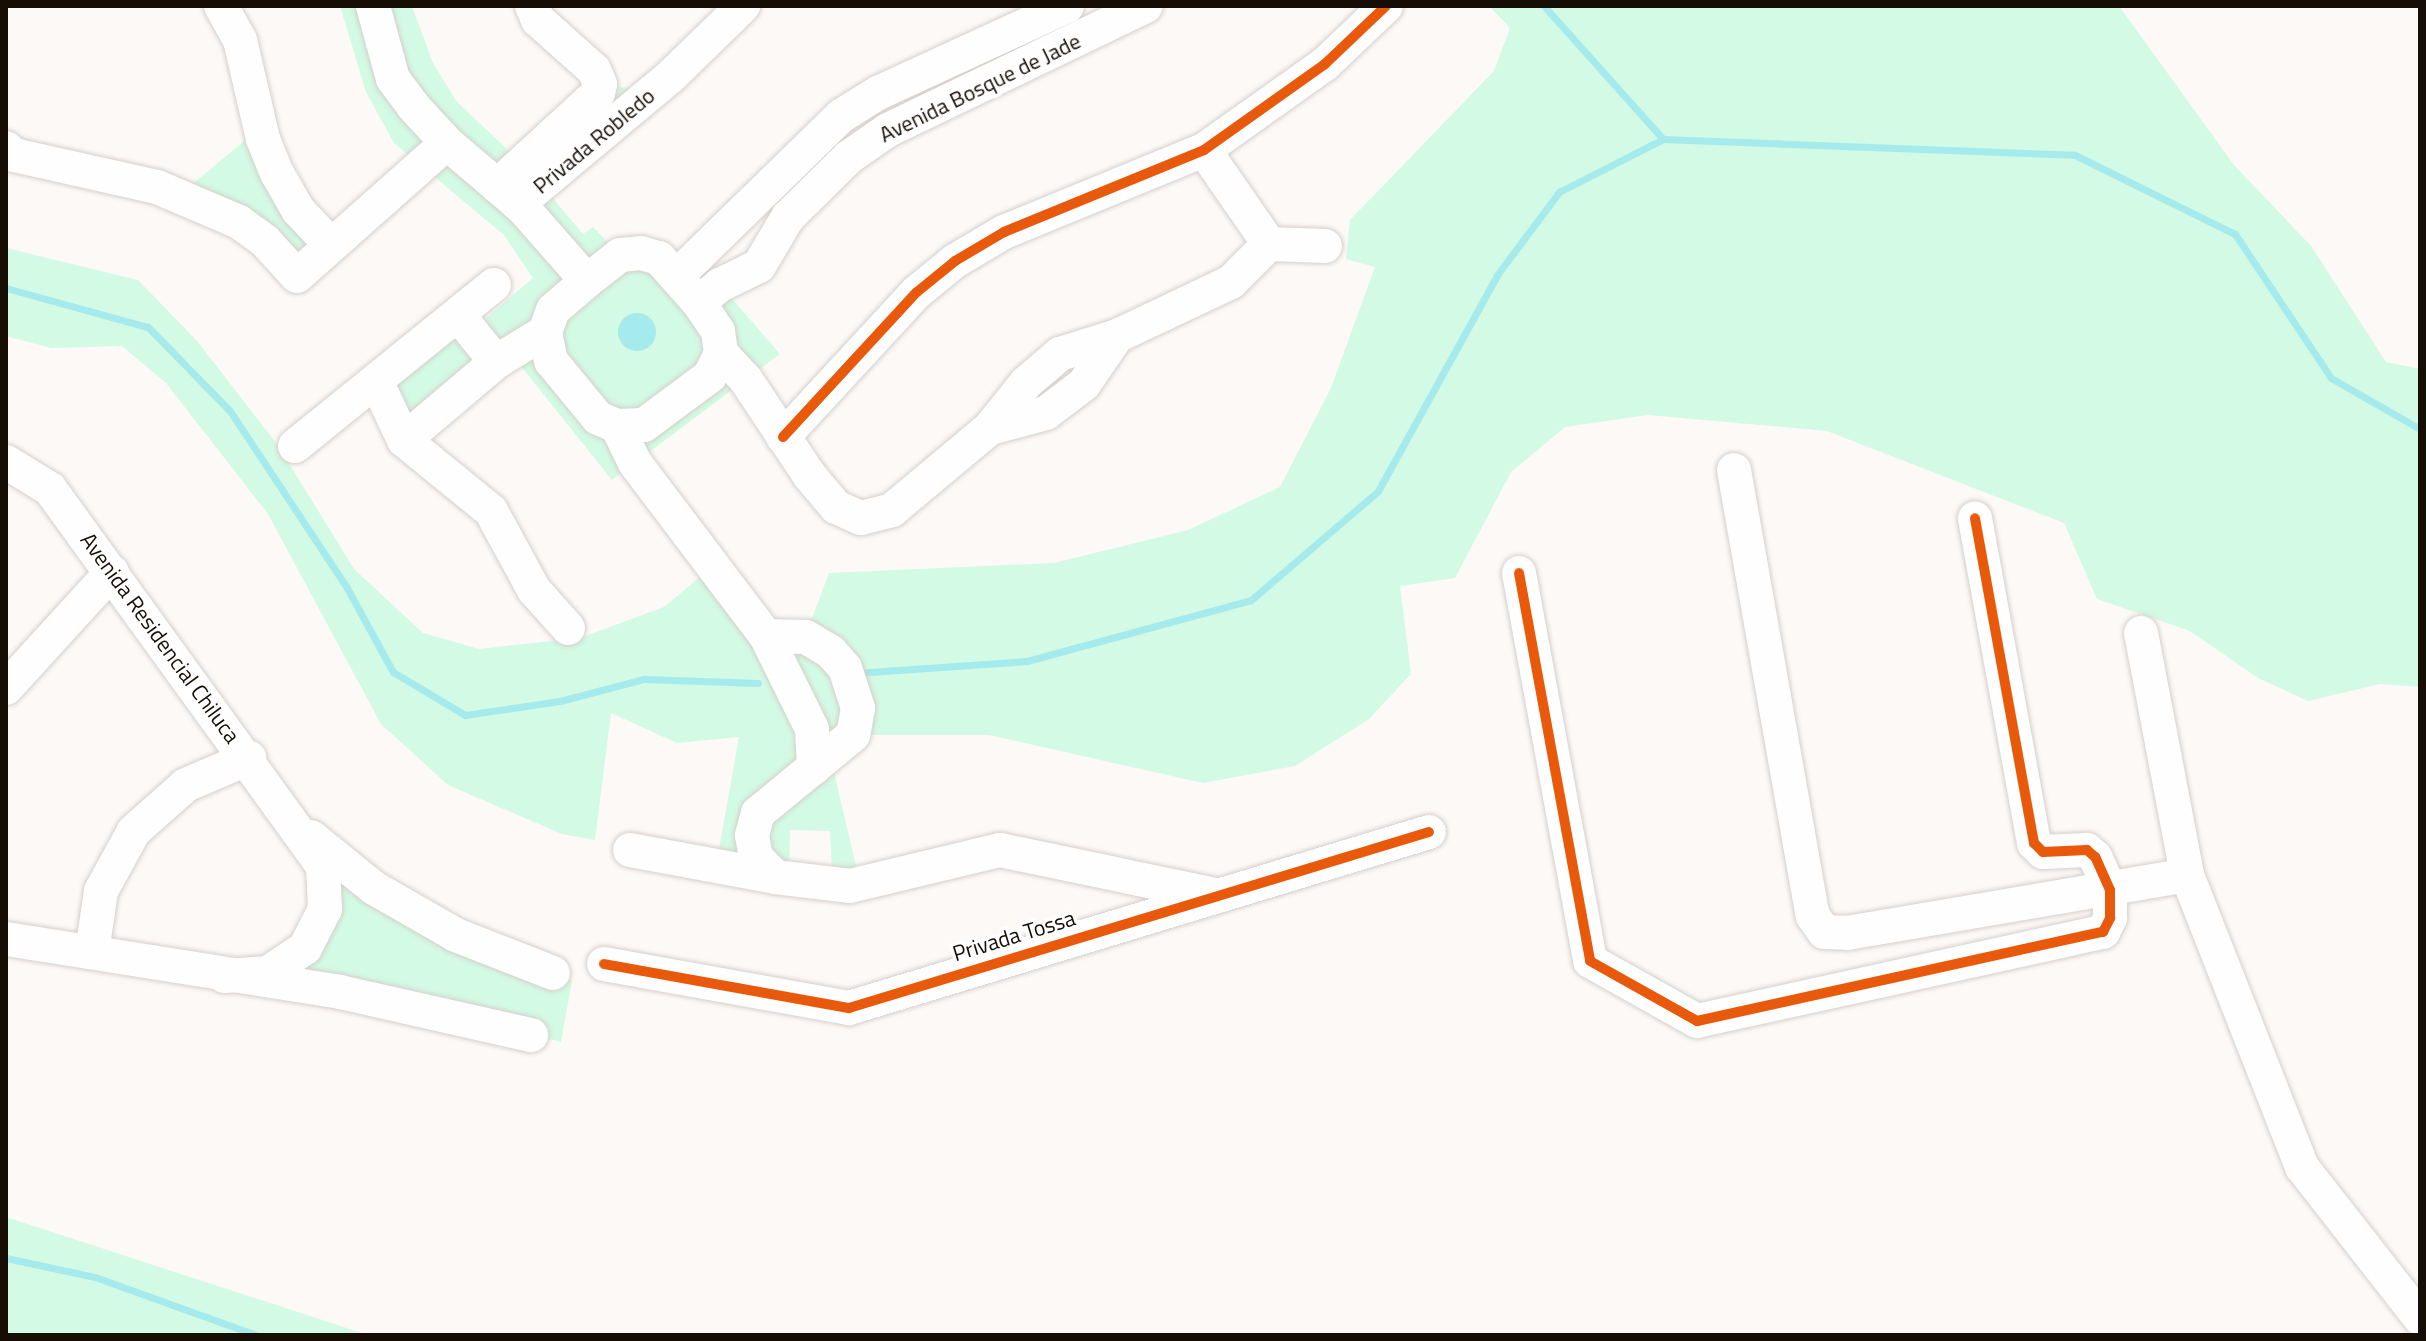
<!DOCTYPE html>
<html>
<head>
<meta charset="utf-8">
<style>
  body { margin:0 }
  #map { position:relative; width:2426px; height:1341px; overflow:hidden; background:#fcf9f7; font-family:"Titillium Web",sans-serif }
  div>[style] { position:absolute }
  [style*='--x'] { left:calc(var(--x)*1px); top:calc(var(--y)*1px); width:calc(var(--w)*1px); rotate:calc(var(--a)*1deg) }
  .green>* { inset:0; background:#d2fae4 }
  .water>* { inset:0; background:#a5eaec }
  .round { border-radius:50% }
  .stream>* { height:7px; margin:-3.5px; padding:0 3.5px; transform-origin:3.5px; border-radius:3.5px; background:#a5eaec }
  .roads { filter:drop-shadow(0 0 2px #d6cfca) drop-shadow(0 0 2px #d6cfca) }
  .minor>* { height:34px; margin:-17px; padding:0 17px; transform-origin:17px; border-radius:17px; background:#fffefe }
  .cycleway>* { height:10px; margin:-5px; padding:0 5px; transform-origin:5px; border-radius:5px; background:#e8590c }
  span { translate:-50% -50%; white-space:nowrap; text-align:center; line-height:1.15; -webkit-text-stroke:7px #fff; paint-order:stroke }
  .street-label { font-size:22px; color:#160e05 }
  .frame { position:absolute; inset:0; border:8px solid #160e05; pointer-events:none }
</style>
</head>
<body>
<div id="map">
  <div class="green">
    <i style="clip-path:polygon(340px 6px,412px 6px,433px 63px,457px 102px,521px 162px,614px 86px,637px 89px,545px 189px,583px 234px,593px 227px,620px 255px,720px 285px,780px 354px,612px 480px,484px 320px,533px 278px,504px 235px,394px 143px,366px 92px)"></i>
    <i style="clip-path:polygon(1489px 6px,2119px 6px,2234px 165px,2311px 246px,2386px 362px,2420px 369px,2420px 687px,2380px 684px,2308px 701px,2258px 678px,2190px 631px,2097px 599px,2064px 523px,1827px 431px,1648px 415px,1565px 427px,1511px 472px,1455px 578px,1400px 586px,1411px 674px,1369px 719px,1295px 766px,1203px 783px,989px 735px,853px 735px,830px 755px,860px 883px,833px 885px,830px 831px,790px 830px,789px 880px,716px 866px,739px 737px,677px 743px,611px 713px,595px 840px,562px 834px,448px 785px,381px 724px,268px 514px,166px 383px,122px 346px,51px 348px,6px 336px,6px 248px,138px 280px,197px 341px,277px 444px,354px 569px,423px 633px,479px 649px,580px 638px,664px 607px,713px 566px,766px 636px,805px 637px,829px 573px,1054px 563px,1188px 530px,1280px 487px,1331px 388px,1375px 267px,1346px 259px,1350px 220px,1494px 71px,1510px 28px)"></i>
    <i style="clip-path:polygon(261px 127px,331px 245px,297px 276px,178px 196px)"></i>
    <i style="clip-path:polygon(458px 315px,496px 362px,404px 440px,377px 383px)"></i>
    <i style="clip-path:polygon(323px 866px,456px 935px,572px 981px,561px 1042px,268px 973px,304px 948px)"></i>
    <i style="clip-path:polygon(6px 1217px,368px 1335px,6px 1335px)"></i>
  </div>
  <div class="water">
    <i class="round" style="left:618px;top:313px;width:38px;height:38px"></i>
  </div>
  <div class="stream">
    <i style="--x:1544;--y:6;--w:178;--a:48.2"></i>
    <i style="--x:6;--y:288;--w:147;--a:15.4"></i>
    <i style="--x:148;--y:327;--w:117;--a:45.7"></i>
    <i style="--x:230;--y:411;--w:212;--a:56.5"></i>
    <i style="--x:347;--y:588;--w:96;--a:61.3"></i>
    <i style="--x:393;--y:672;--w:84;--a:30.8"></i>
    <i style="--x:465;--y:715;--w:96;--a:-8.4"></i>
    <i style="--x:560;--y:701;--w:87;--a:-14.7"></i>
    <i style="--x:644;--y:679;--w:114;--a:2"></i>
    <i style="--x:855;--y:673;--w:172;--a:-4"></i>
    <i style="--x:1027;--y:661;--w:232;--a:-15.2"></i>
    <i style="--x:1251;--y:600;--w:167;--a:-40.6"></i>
    <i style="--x:1378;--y:491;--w:247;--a:-61.1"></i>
    <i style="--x:1497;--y:275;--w:104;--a:-53.2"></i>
    <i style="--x:1559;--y:192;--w:117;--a:-27"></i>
    <i style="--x:1663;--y:139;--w:412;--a:2.2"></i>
    <i style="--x:2075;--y:155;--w:178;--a:26.3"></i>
    <i style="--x:2235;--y:234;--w:173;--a:56.3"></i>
    <i style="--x:2331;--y:378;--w:103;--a:29.8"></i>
    <i style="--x:6;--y:1258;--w:91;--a:12.1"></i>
    <i style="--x:95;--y:1277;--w:171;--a:19.8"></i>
  </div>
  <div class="roads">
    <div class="minor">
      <i style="--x:221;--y:6;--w:39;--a:61"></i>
      <i style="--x:240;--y:40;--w:102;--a:76.9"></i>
      <i style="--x:263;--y:139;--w:37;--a:68"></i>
      <i style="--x:277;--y:173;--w:43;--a:60.4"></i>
      <i style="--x:298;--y:210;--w:48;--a:46.7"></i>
      <i style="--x:373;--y:6;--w:76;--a:74.7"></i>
      <i style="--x:393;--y:79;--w:34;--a:53"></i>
      <i style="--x:413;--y:106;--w:50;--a:47.4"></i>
      <i style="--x:447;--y:143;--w:99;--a:40.5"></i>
      <i style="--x:522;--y:207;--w:98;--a:48.7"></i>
      <i style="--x:6;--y:148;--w:11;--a:41"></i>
      <i style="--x:14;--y:155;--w:147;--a:12.6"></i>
      <i style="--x:157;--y:187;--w:89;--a:23.1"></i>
      <i style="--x:239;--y:222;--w:32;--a:36"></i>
      <i style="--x:265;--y:241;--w:47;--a:47.6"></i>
      <i style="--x:297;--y:276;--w:200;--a:-41.6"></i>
      <i style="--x:1204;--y:150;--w:114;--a:55.3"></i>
      <i style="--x:497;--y:186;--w:137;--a:-42.6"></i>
      <i style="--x:598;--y:93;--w:9;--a:-77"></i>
      <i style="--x:600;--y:84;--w:15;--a:-113"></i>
      <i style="--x:594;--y:70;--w:75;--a:-138.2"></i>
      <i style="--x:538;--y:20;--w:15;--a:-113"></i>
      <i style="--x:518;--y:204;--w:198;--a:-39.9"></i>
      <i style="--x:670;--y:77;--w:102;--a:-44.2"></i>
      <i style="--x:1269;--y:244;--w:56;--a:2"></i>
      <i style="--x:641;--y:253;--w:19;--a:16"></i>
      <i style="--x:659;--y:258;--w:60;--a:48.4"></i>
      <i style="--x:699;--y:303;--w:34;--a:56"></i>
      <i style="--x:718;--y:331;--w:22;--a:82"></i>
      <i style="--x:721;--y:353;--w:25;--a:116"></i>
      <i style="--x:710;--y:376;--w:82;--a:143.4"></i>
      <i style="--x:644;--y:425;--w:27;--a:178"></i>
      <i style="--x:617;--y:426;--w:21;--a:-157"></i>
      <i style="--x:598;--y:418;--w:74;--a:-129.5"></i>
      <i style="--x:551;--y:361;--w:30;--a:-102"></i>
      <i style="--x:545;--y:332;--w:23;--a:-70"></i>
      <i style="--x:553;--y:310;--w:45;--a:-40.5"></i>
      <i style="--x:587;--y:281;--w:42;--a:-38.2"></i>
      <i style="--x:620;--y:255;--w:21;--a:-5"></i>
      <i style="--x:677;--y:276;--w:229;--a:-44.3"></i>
      <i style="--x:841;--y:116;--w:44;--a:-31.9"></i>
      <i style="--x:878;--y:93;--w:208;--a:-24.7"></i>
      <i style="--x:699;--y:303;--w:28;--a:-41"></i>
      <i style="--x:720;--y:285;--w:43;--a:-26"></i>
      <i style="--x:759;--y:266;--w:57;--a:-59.4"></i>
      <i style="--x:788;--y:217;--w:86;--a:-44.5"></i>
      <i style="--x:849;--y:157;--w:47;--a:-34.7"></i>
      <i style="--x:888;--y:130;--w:286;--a:-25.7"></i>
      <i style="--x:458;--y:315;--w:60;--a:51"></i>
      <i style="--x:721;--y:353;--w:37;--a:47"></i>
      <i style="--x:746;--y:380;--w:114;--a:56.4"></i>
      <i style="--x:809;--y:475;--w:42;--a:49.8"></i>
      <i style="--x:836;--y:507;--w:27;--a:24"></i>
      <i style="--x:861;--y:518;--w:32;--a:-14"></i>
      <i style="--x:892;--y:510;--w:128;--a:-39.9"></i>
      <i style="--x:990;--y:428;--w:58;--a:-51.3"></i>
      <i style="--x:1026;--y:383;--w:45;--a:-40.5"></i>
      <i style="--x:1060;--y:354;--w:60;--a:-17.5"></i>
      <i style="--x:1117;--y:336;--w:126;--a:-25.3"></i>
      <i style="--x:1231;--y:282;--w:54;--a:-45"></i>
      <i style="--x:377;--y:383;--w:63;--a:64.7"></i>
      <i style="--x:404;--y:440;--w:112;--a:39.2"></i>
      <i style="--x:491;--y:511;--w:90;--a:61.4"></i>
      <i style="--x:534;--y:590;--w:51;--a:48.2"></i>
      <i style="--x:617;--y:426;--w:41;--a:64.1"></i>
      <i style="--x:635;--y:463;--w:217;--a:52.9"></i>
      <i style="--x:766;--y:636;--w:104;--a:63.7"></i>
      <i style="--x:812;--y:729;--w:39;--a:87"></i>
      <i style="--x:990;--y:428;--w:58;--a:-15"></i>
      <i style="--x:1046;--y:413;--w:48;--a:-37.3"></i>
      <i style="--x:1084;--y:384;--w:58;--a:-55.5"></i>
      <i style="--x:783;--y:437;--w:197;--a:-47.3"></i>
      <i style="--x:917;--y:292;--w:49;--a:-39.2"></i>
      <i style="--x:955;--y:261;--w:57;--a:-30.6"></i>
      <i style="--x:1004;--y:232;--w:216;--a:-22.3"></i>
      <i style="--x:1204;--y:150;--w:148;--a:-35.4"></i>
      <i style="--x:1325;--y:64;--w:84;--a:-43.6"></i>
      <i style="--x:404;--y:440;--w:121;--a:-40.3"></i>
      <i style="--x:496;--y:362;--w:57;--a:-31.5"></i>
      <i style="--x:295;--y:446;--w:256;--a:-39"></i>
      <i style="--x:6;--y:462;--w:52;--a:31.5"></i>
      <i style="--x:50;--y:489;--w:465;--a:54.1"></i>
      <i style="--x:323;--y:866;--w:43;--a:87.3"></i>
      <i style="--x:325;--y:909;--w:44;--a:117.1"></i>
      <i style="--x:305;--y:948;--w:45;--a:146"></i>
      <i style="--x:268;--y:973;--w:44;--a:176.1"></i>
      <i style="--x:1734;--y:470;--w:453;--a:80"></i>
      <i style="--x:1813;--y:916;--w:19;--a:55"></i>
      <i style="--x:1824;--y:932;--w:24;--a:2"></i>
      <i style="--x:1848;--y:933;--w:344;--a:-9.7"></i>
      <i style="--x:1519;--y:573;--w:394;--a:79.6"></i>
      <i style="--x:1590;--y:961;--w:123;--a:29.3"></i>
      <i style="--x:1697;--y:1021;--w:416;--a:-12.4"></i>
      <i style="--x:2103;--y:932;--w:16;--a:-63"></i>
      <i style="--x:2110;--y:918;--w:28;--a:-90"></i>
      <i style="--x:2110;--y:890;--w:36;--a:-114"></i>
      <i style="--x:2095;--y:857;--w:11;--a:-139"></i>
      <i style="--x:2087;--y:850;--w:44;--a:177.4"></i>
      <i style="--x:2043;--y:852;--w:13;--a:-135"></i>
      <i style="--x:2034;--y:843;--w:330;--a:-100.3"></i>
      <i style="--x:2141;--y:633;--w:246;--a:79.2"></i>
      <i style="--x:2187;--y:875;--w:314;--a:68.5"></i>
      <i style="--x:2302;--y:1167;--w:192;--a:52"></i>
      <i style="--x:766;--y:636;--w:40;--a:1.4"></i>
      <i style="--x:806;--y:637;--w:29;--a:31"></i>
      <i style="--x:831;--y:652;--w:21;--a:49"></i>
      <i style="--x:845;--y:668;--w:42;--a:72"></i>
      <i style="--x:858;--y:708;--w:27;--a:100"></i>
      <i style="--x:853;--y:735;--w:123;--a:140.6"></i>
      <i style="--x:758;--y:813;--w:23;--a:105"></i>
      <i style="--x:752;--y:835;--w:22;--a:80"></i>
      <i style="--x:756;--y:857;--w:28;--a:46"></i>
      <i style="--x:775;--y:877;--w:76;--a:6.8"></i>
      <i style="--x:850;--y:886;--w:154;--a:-13.5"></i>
      <i style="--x:1000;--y:850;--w:215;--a:11.8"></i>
      <i style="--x:6;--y:688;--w:157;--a:-47.6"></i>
      <i style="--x:311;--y:837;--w:81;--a:39"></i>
      <i style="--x:374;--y:888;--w:95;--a:29.8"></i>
      <i style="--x:456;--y:935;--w:104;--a:21.4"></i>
      <i style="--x:630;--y:850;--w:147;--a:10.5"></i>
      <i style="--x:6;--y:939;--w:338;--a:9"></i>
      <i style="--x:340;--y:992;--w:196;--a:12.7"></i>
      <i style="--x:92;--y:952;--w:62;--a:-81.6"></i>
      <i style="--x:101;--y:891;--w:68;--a:-61.2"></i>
      <i style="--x:134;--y:831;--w:69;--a:-41.5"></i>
      <i style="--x:186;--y:785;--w:69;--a:-23.2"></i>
      <i style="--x:604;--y:964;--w:249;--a:10.2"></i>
      <i style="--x:849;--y:1008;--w:606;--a:-16.88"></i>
    </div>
  </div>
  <div class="cycleway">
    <i style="--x:783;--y:437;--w:197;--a:-47.3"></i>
    <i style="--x:917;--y:292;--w:49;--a:-39.2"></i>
    <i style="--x:955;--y:261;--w:57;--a:-30.6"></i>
    <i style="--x:1004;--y:232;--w:216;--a:-22.3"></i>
    <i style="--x:1204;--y:150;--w:148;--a:-35.4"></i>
    <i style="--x:1325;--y:64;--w:84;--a:-43.6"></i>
    <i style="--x:1519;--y:573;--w:394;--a:79.6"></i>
    <i style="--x:1590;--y:961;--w:123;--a:29.3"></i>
    <i style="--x:1697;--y:1021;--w:416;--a:-12.4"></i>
    <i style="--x:2103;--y:932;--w:16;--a:-63"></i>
    <i style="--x:2110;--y:918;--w:28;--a:-90"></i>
    <i style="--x:2110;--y:890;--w:36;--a:-114"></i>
    <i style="--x:2095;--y:857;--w:11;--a:-139"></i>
    <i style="--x:2087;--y:850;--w:44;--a:177.4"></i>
    <i style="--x:2043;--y:852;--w:13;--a:-135"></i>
    <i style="--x:2034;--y:843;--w:330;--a:-100.3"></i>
    <i style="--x:604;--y:964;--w:249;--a:10.2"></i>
    <i style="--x:849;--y:1008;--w:606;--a:-16.88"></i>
  </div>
  <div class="street-label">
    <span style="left:980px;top:88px;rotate:-26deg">Avenida Bosque de Jade</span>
    <span style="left:594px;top:141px;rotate:-40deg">Privada Robledo</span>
    <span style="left:160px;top:638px;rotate:54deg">Avenida Residencial Chiluca</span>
    <span style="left:1014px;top:936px;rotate:-17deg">Privada Tossa</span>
  </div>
  <div class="frame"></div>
</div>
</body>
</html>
